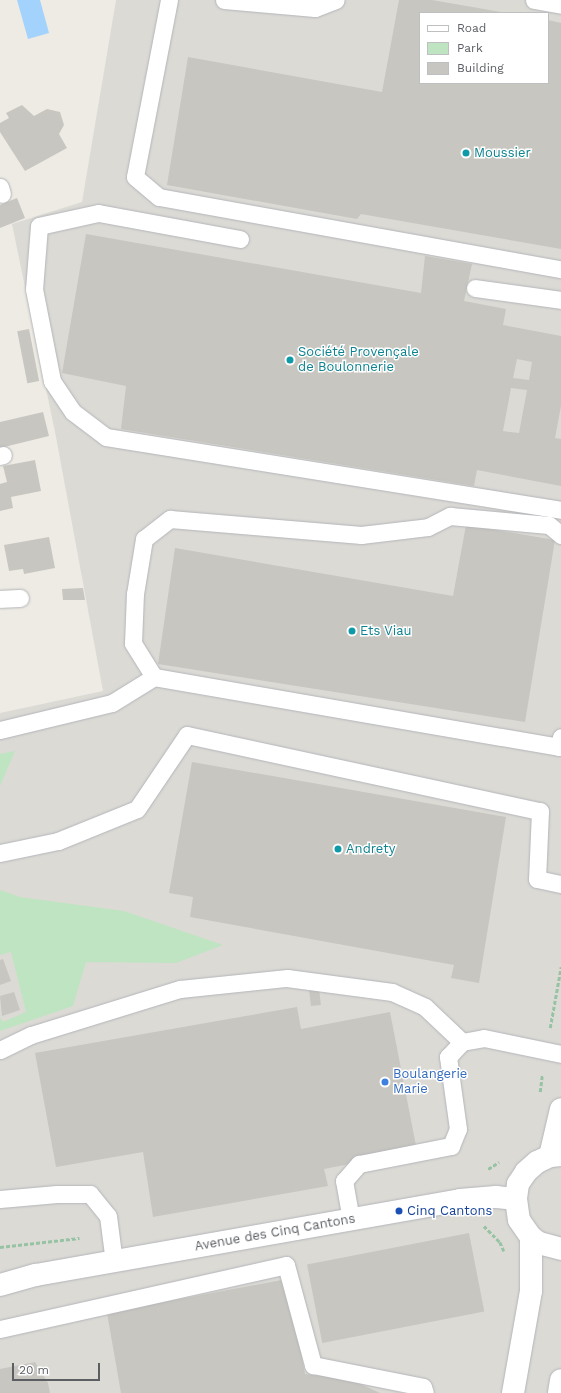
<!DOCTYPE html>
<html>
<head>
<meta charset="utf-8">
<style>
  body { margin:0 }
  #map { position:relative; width:561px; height:1393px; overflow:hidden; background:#edebe3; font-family:"Work Sans",sans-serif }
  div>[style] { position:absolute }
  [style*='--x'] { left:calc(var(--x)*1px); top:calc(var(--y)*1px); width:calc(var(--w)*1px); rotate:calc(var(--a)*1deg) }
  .industrial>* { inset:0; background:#dcdad5 }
  .green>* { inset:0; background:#bfe4c1 }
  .water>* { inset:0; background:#a3d2fd }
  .building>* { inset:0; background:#c8c6c0; transform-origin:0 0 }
  .path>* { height:2.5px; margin-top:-1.25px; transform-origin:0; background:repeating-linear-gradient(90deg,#97c3a5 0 4px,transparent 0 6px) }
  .roads { filter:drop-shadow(0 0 1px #b3b5ba) drop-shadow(0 0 1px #b3b5ba) }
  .lane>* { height:17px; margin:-8.5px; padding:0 8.5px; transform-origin:8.5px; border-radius:8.5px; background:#fff }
  .secondary>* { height:22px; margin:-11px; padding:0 11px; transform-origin:11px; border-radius:11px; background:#fff }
  .dots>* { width:11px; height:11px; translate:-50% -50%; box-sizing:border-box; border:2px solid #fff; border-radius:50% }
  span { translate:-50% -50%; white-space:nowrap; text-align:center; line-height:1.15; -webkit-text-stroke:3px #fff; paint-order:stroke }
  .culture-label { font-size:13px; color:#0d838f }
  .left { translate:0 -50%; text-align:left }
  .shop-label { font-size:13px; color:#366cbe }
  .transit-label { font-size:13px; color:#164399 }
  .street-label { font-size:13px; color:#5b5e63 }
  .legend { position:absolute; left:419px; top:12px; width:130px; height:72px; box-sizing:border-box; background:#fff; border:1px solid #bdbfc1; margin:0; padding:5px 7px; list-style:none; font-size:12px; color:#5b5e63 }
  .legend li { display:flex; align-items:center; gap:8px; height:20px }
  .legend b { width:20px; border:1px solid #bdbfc1 }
  .scale { position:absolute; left:12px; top:1363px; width:88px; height:18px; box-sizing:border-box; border:2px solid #5b5e63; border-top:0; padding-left:5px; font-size:12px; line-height:14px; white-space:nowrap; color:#5b5e63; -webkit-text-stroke:3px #fff; paint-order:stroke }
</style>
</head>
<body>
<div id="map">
  <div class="industrial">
    <i style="clip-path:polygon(evenodd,116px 0,561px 0,561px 1393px,0 1393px,0 713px,103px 691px,56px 437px,12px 224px,82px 202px,116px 0,420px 13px,548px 13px,548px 83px,420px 83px,420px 13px)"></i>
  </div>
  <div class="green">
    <i style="clip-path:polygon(15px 751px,0 786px,0 754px)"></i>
    <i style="clip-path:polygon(0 890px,20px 897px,124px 911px,223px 945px,176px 963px,86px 962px,73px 1006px,0 1031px,0 1018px,3px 1022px,26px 1012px,11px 952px,0 955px)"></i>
  </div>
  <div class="water">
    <i style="clip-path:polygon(17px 0,40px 0,49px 33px,28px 39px)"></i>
  </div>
  <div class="building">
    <i style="clip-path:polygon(399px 0,432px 0,501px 12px,420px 13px,420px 83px,548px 83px,548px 20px,561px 23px,561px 249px,361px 214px,357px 219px,167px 185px,188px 57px,382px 92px)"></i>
    <i style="clip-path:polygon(22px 105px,34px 116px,47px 109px,60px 112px,64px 125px,59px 134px,67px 148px,25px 171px,0 132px,0 123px,9px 118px,6px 113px)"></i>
    <i style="clip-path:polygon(17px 198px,25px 218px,0 228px,0 205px)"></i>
    <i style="clip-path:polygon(evenodd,86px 234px,421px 293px,425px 256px,472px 264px,464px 301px,506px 309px,503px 325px,561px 336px,561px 406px,555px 438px,561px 439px,561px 486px,477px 470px,474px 486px,121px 429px,126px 386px,62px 373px,86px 234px,517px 359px,532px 362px,529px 380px,513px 378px,517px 359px,86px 234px,511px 388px,527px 390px,519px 433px,503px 431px,511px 388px)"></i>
    <i style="left:29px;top:329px;width:53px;height:12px;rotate:79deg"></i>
    <i style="clip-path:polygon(43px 412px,49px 436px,0 448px,0 422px)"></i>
    <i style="clip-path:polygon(35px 460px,41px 491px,11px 497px,13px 508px,0 511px,0 484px,7px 482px,3px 466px)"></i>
    <i style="clip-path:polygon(466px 525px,555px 540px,525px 722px,158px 664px,175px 548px,453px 596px)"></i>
    <i style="clip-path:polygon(49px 537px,55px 568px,24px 574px,23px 569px,9px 571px,4px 545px)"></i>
    <i style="clip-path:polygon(83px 588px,85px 600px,63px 600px,62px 589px)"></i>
    <i style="clip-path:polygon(192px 762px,506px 817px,479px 983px,451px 978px,454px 965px,190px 917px,193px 897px,169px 893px)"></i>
    <i style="clip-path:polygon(3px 959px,11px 981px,0 985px,0 960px)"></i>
    <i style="left:319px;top:989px;width:16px;height:10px;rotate:83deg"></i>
    <i style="clip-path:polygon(14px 992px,20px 1010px,2px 1016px,0 996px)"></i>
    <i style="clip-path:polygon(297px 1007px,301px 1029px,390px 1012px,417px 1151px,324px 1169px,328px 1186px,153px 1217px,143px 1152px,56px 1167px,35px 1053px)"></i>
    <i style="left:469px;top:1233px;width:80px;height:165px;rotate:79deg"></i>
    <i style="clip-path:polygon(287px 1279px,305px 1374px,352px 1380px,380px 1393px,121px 1393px,107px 1313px)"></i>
    <i style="clip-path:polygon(35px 1362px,48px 1383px,50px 1393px,0 1393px,0 1369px)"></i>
  </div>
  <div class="path">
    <i style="--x:550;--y:1028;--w:62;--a:-79.8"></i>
    <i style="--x:540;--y:1092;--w:17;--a:-83"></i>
    <i style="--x:488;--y:1169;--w:13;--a:-32"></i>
    <i style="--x:484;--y:1226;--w:23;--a:45"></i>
    <i style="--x:500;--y:1242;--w:10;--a:66"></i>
    <i style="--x:0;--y:1247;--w:80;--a:-6.5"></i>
  </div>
  <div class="roads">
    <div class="lane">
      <i style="--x:169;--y:0;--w:180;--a:100.9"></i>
      <i style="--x:135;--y:177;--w:31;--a:40"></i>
      <i style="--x:159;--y:197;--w:408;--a:10.2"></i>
      <i style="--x:224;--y:0;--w:91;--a:5"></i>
      <i style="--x:315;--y:8;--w:22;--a:-21"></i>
      <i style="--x:534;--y:0;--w:27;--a:10"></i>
      <i style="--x:0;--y:187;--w:7;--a:74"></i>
      <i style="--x:240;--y:239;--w:144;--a:-169.6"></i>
      <i style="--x:98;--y:213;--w:60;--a:167.6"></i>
      <i style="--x:39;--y:226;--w:63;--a:94.5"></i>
      <i style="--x:34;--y:289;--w:94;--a:78.9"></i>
      <i style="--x:52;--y:381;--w:37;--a:56"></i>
      <i style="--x:73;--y:412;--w:41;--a:37.1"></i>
      <i style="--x:106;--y:437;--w:461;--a:9.1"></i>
      <i style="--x:475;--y:288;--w:87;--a:7.9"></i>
      <i style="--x:0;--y:456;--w:3;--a:-18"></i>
      <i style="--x:0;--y:599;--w:20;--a:-3"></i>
      <i style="--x:154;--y:677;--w:411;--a:9.8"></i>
      <i style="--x:559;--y:747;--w:10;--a:-79"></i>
      <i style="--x:0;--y:730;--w:115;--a:-13.6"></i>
      <i style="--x:112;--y:703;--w:49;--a:-31.8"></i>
      <i style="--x:154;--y:677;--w:40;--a:-122"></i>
      <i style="--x:133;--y:643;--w:49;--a:-87.7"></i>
      <i style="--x:135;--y:594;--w:56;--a:-80.7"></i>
      <i style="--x:144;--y:539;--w:33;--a:-38"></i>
      <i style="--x:170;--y:519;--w:192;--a:4.8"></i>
      <i style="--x:361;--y:535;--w:67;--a:-6.8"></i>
      <i style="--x:428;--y:527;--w:25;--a:-27"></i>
      <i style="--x:450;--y:516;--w:99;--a:5.2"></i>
      <i style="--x:549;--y:525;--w:16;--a:40"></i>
      <i style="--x:0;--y:853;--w:59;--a:-11.7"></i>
      <i style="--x:58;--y:841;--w:85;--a:-22.1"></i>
      <i style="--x:137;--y:809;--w:89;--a:-56"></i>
      <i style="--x:187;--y:735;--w:361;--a:12.2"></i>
      <i style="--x:540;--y:811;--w:68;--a:92.5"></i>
      <i style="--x:537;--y:879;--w:25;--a:12"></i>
      <i style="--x:0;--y:1050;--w:34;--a:-26"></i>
      <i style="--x:31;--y:1035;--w:156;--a:-17.2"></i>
      <i style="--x:180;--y:989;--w:108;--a:-5.9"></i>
      <i style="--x:287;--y:978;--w:106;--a:7.6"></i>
      <i style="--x:392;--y:992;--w:36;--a:24"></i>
      <i style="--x:425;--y:1007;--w:51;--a:43.4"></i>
      <i style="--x:0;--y:1199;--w:57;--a:-5"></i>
      <i style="--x:57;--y:1194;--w:33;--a:0"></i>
      <i style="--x:90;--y:1194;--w:28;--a:51"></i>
      <i style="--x:108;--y:1216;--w:46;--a:82.6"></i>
      <i style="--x:351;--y:1220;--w:40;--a:-100"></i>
      <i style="--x:344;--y:1181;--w:23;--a:-49"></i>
      <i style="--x:359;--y:1164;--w:94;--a:-11.1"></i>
      <i style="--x:451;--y:1146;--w:18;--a:-68"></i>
      <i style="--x:458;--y:1129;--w:73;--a:-97.9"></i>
      <i style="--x:448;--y:1057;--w:21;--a:-47"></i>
      <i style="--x:462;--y:1042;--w:22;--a:-10"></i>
      <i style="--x:484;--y:1038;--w:79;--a:11.7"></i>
      <i style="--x:0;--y:1329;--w:293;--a:-12.6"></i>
      <i style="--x:286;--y:1265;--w:104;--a:74.9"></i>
      <i style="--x:313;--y:1365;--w:112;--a:11.3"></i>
      <i style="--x:423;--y:1387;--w:6;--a:72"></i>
    </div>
    <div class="secondary">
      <i style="--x:561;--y:1155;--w:11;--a:175"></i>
      <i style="--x:550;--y:1156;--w:14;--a:155"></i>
      <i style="--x:537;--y:1162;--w:15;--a:138"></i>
      <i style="--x:526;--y:1172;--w:14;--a:124"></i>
      <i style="--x:518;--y:1184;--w:15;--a:98"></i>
      <i style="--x:516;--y:1199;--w:21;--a:82"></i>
      <i style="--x:519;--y:1220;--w:21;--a:55"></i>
      <i style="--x:531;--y:1237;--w:10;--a:37"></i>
      <i style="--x:539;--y:1243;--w:23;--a:15"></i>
      <i style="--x:550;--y:1156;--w:48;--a:-76.8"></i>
      <i style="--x:0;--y:1285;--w:37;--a:-16"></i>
      <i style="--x:36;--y:1275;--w:431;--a:-10"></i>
      <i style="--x:460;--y:1200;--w:36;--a:-5"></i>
      <i style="--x:496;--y:1197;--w:20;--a:6"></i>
      <i style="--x:513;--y:1393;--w:104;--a:-80"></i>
      <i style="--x:531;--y:1291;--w:54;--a:-90"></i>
      <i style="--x:559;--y:1393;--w:13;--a:-81"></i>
    </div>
  </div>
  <div class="dots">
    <i style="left:466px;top:153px;background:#0f9aa8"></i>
    <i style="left:290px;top:360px;background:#0f9aa8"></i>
    <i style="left:352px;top:631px;background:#0f9aa8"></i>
    <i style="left:338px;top:849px;background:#0f9aa8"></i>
    <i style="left:385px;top:1082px;background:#3f7fe0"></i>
    <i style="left:399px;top:1211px;background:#1a4fb4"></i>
  </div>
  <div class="culture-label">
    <span class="left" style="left:474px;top:153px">Moussier</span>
    <span class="left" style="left:298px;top:360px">Société Provençale<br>de Boulonnerie</span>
    <span class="left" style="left:360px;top:631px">Ets Viau</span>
    <span class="left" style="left:346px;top:849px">Andrety</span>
  </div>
  <div class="shop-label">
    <span class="left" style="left:393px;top:1082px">Boulangerie<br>Marie</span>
  </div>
  <div class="transit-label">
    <span class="left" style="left:407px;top:1211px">Cinq Cantons</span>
  </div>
  <div class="street-label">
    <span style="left:275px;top:1233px;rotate:-10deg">Avenue des Cinq Cantons</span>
  </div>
  <ul class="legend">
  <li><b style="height:5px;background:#fff"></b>Road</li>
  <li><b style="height:11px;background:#bfe4c1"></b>Park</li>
  <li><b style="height:11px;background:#c8c6c0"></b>Building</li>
  </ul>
  <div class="scale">20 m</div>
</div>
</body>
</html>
